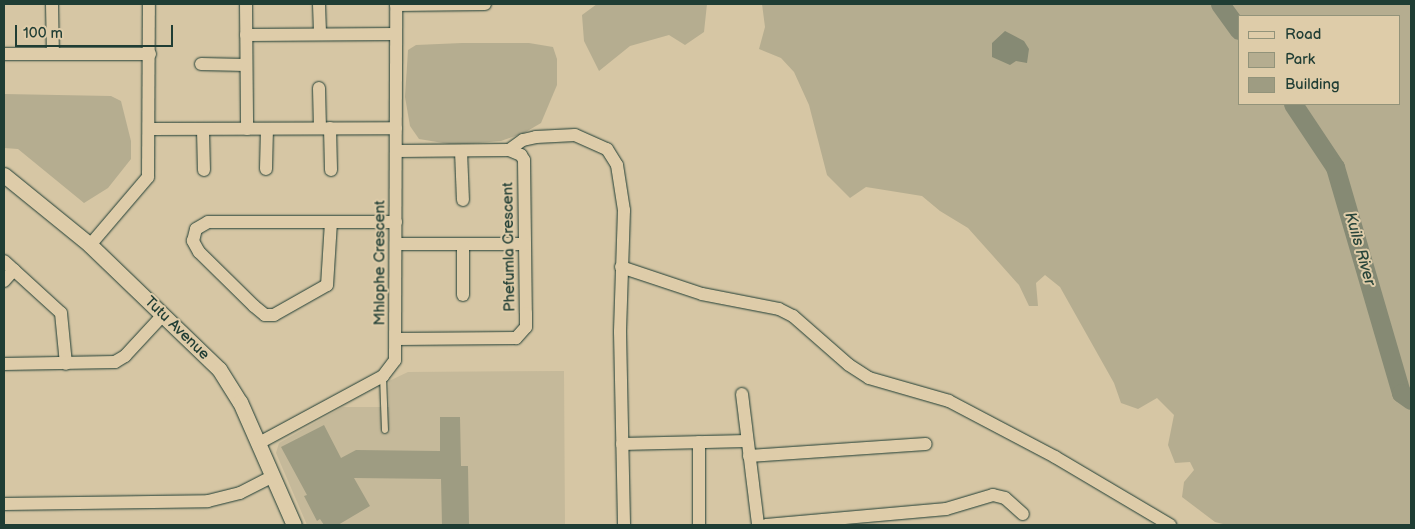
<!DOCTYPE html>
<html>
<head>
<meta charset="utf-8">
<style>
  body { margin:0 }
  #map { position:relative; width:1415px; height:529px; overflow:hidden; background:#d6c6a4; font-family:"Balsamiq Sans",sans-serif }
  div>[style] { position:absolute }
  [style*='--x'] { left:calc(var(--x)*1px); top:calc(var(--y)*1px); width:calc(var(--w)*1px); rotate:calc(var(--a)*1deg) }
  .built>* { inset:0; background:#c5b99a }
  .green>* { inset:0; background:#b5ad90 }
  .water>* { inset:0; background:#868a74 }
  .river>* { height:19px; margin:-9.5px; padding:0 9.5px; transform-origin:9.5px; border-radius:9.5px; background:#868a74 }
  .building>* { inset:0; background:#9e9c82 }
  .roads { filter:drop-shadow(0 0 1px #1f3d34) drop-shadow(0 0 1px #1f3d34) }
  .service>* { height:6px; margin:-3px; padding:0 3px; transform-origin:3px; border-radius:3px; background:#decca9 }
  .minor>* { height:12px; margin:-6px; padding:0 6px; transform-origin:6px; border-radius:6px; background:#decca9 }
  .tertiary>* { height:15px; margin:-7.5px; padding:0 7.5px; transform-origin:7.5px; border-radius:7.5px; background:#decca9 }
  span { translate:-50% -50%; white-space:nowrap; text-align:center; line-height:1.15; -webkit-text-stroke:4px #decca9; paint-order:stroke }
  .street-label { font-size:15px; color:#1f3d34 }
  .water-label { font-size:16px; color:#29453a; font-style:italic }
  .frame { position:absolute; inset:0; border:5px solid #1f3d34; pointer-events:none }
  .legend { position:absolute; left:1238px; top:15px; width:162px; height:90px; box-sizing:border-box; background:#decca9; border:1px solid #92937a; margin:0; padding:6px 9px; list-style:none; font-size:15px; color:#1f3d34 }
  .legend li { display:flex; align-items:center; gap:10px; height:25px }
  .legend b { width:25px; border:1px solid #92937a }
  .scale { position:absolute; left:15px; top:25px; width:158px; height:22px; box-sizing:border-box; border:2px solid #1f3d34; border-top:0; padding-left:6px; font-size:15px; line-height:18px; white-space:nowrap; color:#1f3d34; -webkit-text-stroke:4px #decca9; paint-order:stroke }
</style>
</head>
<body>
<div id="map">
  <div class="built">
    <i style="clip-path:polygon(564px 371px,565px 525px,307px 525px,276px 453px,279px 443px,343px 407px,389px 407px,389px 381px,408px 372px)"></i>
  </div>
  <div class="green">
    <i style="clip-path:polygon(597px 4px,707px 4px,704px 32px,685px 45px,669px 35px,630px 46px,599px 71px,584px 41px,582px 15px)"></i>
    <i style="clip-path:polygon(evenodd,762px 4px,1411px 4px,1411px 525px,1227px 525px,1215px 522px,1182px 497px,1184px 482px,1194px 470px,1190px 462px,1175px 463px,1168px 445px,1174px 415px,1157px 398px,1138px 409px,1121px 403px,1114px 383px,1060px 287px,1045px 275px,1036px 283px,1038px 306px,1029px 306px,1019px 285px,968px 228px,940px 211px,922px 196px,866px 187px,850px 198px,827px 175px,809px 105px,794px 72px,781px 58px,759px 49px,765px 27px,762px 4px,1239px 16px,1399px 16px,1399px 104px,1239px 104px,1239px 16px)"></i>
    <i style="clip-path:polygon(462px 43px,529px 43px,553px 47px,557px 59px,557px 85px,541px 123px,524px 133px,501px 141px,455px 145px,419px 139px,410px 126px,405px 97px,408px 50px,416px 45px)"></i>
    <i style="clip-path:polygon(4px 94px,111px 96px,121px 101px,131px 141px,131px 159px,108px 188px,84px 203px,18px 149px,4px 148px)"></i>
  </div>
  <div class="water">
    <i style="clip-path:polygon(1005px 31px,1024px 41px,1029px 49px,1027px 63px,1016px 61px,1010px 65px,992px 57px,992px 43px)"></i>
  </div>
  <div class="river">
    <i style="--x:1220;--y:4;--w:32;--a:54"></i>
    <i style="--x:1293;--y:104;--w:76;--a:56.3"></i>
    <i style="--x:1335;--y:167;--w:235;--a:73.7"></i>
    <i style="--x:1401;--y:393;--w:12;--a:35"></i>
  </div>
  <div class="building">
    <i style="clip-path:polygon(440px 417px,460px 417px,461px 466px,468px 466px,469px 525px,442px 525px,441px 479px,354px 478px,370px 506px,338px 525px,324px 525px,320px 519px,317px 521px,304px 496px,307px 495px,281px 447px,324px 425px,341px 458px,356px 450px,440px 451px)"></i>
  </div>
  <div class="roads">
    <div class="service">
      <i style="--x:383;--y:376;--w:54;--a:87.9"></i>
    </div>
    <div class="minor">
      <i style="--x:52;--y:4;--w:50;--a:88.9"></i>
      <i style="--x:246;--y:4;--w:125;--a:89.5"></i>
      <i style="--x:319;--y:4;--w:30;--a:88"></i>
      <i style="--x:396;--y:5;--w:89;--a:-0.6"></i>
      <i style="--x:246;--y:35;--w:150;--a:-0.4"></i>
      <i style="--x:4;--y:54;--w:146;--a:0"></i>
      <i style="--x:201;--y:64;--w:45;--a:1.3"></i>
      <i style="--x:319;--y:88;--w:40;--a:88.6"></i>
      <i style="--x:330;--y:128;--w:42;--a:88.6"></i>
      <i style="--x:149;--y:129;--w:247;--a:-0.2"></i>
      <i style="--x:203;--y:130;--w:40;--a:88.6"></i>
      <i style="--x:509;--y:150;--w:17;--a:-36"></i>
      <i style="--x:523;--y:140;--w:13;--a:-13"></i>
      <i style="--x:536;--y:137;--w:39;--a:-3"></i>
      <i style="--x:575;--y:135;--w:35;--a:24"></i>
      <i style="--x:607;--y:149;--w:19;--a:58"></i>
      <i style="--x:617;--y:165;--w:46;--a:81.2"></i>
      <i style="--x:624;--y:210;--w:122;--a:91.9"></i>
      <i style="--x:620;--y:332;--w:193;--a:88.8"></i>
      <i style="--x:396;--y:151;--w:113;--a:-0.5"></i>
      <i style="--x:509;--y:150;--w:13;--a:23"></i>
      <i style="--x:521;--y:155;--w:6;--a:59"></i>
      <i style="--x:524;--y:160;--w:153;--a:89.3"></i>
      <i style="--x:526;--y:313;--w:14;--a:90"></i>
      <i style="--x:526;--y:327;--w:15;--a:132"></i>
      <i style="--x:516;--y:338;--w:119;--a:179.5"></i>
      <i style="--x:461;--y:151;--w:49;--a:87.7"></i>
      <i style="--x:266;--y:169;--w:40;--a:-88.6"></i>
      <i style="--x:331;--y:222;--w:63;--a:93.6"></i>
      <i style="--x:327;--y:285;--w:61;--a:150.5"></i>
      <i style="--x:274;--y:315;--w:9;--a:180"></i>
      <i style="--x:265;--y:315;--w:14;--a:-141"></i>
      <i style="--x:254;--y:306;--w:77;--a:-135.5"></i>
      <i style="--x:199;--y:252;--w:13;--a:-119"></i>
      <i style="--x:193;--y:241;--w:12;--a:-76"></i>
      <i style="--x:196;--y:229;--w:14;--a:-30"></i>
      <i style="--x:208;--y:222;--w:188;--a:0"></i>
      <i style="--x:397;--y:244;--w:128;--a:0"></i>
      <i style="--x:463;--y:244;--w:51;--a:90"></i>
      <i style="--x:90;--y:245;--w:89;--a:-49.5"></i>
      <i style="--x:148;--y:177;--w:173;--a:-89.7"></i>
      <i style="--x:4;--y:261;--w:77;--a:42.4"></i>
      <i style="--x:61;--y:313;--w:51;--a:84.4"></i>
      <i style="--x:621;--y:267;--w:85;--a:18.4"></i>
      <i style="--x:702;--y:294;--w:78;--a:11"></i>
      <i style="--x:779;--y:309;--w:16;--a:27"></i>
      <i style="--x:793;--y:316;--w:74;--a:41.2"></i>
      <i style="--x:849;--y:365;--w:24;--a:33"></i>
      <i style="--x:869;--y:378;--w:83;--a:16"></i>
      <i style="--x:949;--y:401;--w:120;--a:27.8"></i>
      <i style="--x:1055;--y:457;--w:134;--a:30.6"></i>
      <i style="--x:4;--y:281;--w:15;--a:-48"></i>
      <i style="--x:4;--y:364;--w:111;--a:-1"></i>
      <i style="--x:115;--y:362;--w:12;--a:-31"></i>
      <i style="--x:125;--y:356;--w:56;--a:-47.2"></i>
      <i style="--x:742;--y:394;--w:132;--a:83"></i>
      <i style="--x:259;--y:443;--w:141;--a:-28.4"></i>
      <i style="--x:383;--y:376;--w:20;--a:-53"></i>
      <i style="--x:395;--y:360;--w:356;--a:-89.8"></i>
      <i style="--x:622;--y:444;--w:125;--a:-1.4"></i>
      <i style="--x:749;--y:456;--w:177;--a:-3.9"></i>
      <i style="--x:4;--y:504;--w:204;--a:-0.8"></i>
      <i style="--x:208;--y:501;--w:33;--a:-14"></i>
      <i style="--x:240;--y:493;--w:36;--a:-27"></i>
      <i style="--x:699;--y:525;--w:83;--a:-90"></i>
      <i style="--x:766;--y:525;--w:181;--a:-5.1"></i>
      <i style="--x:946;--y:509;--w:49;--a:-16.6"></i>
      <i style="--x:993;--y:495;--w:12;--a:14"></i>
      <i style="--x:1005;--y:498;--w:24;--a:42"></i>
    </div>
    <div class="tertiary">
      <i style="--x:4;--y:175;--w:111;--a:39.1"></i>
      <i style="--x:90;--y:245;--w:179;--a:43.9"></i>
      <i style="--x:219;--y:369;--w:39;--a:58"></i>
      <i style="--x:240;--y:402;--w:134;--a:66.3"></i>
    </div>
  </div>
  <div class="street-label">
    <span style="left:509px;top:247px;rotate:-91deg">Phefumla Crescent</span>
    <span style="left:380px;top:263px;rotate:-90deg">Mhlophe Crescent</span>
    <span style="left:177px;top:328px;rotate:44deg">Tutu Avenue</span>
  </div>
  <div class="water-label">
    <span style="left:1359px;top:249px;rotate:74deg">Kuils River</span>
  </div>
  <div class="frame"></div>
  <ul class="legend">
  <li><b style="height:6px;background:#decca9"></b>Road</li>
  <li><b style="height:14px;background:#b5ad90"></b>Park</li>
  <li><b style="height:14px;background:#9e9c82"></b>Building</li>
  </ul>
  <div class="scale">100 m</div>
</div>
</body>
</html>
